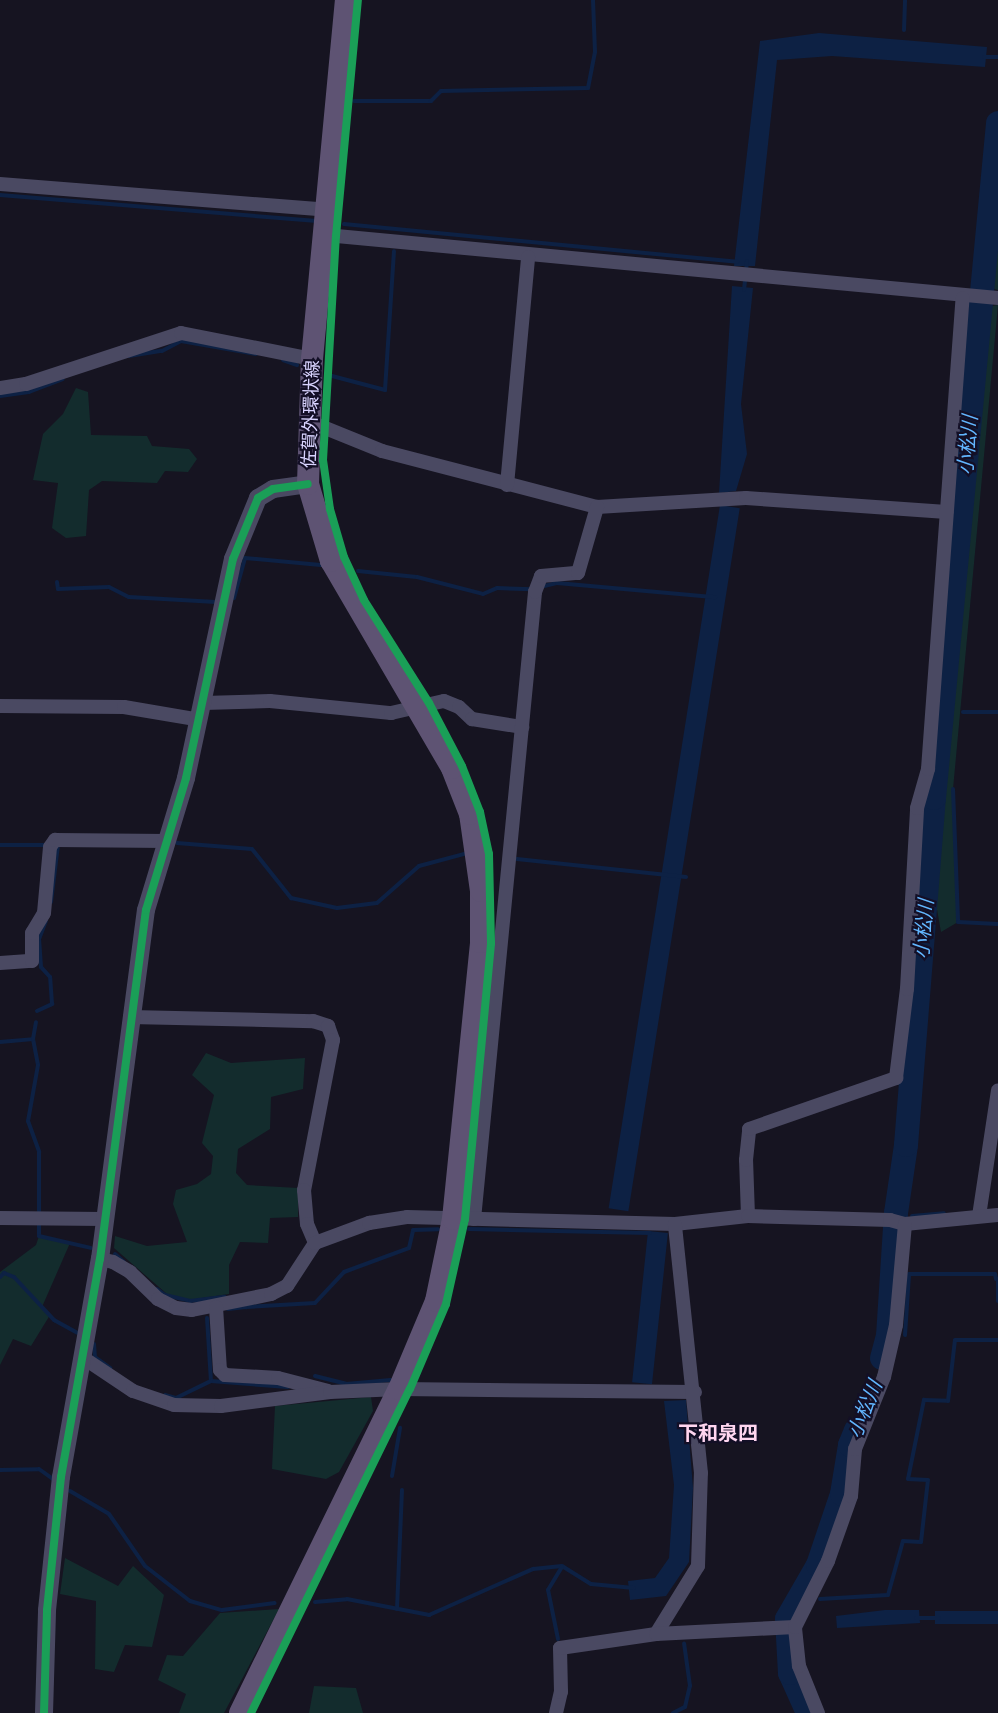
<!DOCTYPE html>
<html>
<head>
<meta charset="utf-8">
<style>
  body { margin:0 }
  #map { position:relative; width:998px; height:1713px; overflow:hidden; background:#161421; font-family:Mulish,"Noto Sans JP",sans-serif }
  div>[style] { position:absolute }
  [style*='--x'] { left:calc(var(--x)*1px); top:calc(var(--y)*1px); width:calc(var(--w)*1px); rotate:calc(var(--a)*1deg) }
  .green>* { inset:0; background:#132c2d }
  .water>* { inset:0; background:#0d2144; transform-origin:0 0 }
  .stream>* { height:4px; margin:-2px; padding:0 2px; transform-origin:2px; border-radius:2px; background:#0d2144 }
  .river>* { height:24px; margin:-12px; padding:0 12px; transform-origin:12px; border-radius:12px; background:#0d2144 }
  .minor>* { height:14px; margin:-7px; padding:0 7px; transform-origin:7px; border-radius:7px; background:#4a4962 }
  .tertiary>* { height:18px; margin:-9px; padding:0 9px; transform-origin:9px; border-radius:9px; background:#4a4962 }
  .primary>* { height:22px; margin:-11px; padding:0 11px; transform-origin:11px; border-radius:11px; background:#5e5373 }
  .cycleway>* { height:8px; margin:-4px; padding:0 4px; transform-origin:4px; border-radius:4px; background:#1a9f57 }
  span { translate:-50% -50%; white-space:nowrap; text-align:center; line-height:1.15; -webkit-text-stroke:4.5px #130f26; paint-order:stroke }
  .street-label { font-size:18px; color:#d9d4ff }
  .water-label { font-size:20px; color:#62b6ff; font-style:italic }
  .neighbourhood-label { font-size:20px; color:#ffd6f0; font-weight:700 }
</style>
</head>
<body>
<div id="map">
  <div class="green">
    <i style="clip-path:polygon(998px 184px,998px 290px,988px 287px)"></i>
    <i style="clip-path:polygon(998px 305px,953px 789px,958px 922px,941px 932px,932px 881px,987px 307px)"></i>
    <i style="clip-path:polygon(76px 388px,88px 392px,91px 435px,147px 436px,152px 446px,189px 449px,197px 459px,188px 472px,165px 471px,157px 483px,102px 481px,89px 490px,86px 536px,66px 538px,52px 528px,58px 483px,33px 480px,43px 434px,63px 414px)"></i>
    <i style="clip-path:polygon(206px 1053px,231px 1063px,305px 1058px,303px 1089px,271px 1097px,270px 1129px,238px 1149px,236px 1173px,247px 1185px,298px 1188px,298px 1217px,270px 1218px,268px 1243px,240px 1242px,229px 1265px,229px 1294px,189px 1300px,167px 1294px,114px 1248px,115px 1236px,147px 1246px,187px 1242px,173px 1204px,176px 1190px,197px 1184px,211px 1174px,213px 1156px,202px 1143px,214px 1095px,192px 1075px)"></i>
    <i style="clip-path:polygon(39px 1236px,70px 1243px,42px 1307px,50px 1315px,31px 1346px,13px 1339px,0 1365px,0 1272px,36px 1245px)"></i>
    <i style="clip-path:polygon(371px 1397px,373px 1411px,339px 1472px,326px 1479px,272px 1469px,275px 1406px)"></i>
    <i style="clip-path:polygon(65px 1558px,118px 1586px,133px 1566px,164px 1595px,152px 1647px,125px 1645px,114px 1672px,95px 1669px,96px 1601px,60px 1594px)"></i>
    <i style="clip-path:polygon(279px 1609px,224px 1713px,179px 1713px,186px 1694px,158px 1680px,167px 1655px,183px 1656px,220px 1613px)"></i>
    <i style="clip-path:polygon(314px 1686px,356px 1688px,363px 1713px,309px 1713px)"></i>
  </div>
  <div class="water">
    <i style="clip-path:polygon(819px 33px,987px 47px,985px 67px,832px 56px,777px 60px,755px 266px,734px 266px,760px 41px)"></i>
    <i style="clip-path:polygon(732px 286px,753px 288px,741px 404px,747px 454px,736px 491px,719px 493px)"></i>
    <i style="left:720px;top:505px;width:20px;height:712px;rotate:9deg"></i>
    <i style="left:648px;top:1231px;width:20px;height:152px;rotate:6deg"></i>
    <i style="clip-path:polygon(686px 1400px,693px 1488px,689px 1562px,666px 1596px,630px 1600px,628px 1581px,655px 1578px,669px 1558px,674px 1485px,664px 1401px)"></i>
    <i style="clip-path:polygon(885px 1610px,919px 1610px,920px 1623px,837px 1628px,836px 1616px)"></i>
    <i style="left:935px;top:1611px;width:63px;height:13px"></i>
  </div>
  <div class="stream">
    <i style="--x:904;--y:30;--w:30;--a:-88"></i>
    <i style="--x:984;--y:57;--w:14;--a:0"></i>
    <i style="--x:354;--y:101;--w:77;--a:0"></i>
    <i style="--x:431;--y:101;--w:14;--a:-45"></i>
    <i style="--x:441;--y:91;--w:147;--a:-1.2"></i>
    <i style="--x:588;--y:88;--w:37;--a:-79"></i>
    <i style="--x:595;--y:52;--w:52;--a:-92.2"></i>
    <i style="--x:0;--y:195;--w:315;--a:4.7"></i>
    <i style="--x:344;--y:224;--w:395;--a:5.5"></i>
    <i style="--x:744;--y:290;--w:29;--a:-84"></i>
    <i style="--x:129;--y:356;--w:33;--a:-9"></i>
    <i style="--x:162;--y:351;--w:21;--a:-28"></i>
    <i style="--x:181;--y:341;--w:76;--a:9.8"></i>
    <i style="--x:283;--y:360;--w:15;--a:20"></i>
    <i style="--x:332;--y:376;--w:55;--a:14.8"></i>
    <i style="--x:385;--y:390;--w:139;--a:-86.3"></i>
    <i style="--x:0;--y:396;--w:29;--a:-8"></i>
    <i style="--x:29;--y:392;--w:36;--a:-21"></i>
    <i style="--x:358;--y:571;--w:59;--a:5.8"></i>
    <i style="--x:417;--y:577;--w:68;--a:14.4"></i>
    <i style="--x:483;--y:594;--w:15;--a:-23"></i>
    <i style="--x:497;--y:588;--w:36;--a:2"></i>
    <i style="--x:57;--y:582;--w:7;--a:82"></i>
    <i style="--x:58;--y:589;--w:51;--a:-2.2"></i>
    <i style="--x:109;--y:587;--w:22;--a:27"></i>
    <i style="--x:129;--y:597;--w:87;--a:3.3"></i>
    <i style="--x:540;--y:587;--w:17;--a:-13"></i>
    <i style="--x:557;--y:583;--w:159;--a:5.1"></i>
    <i style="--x:234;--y:598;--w:41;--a:-74.6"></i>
    <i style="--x:245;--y:558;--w:76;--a:5.3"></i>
    <i style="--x:963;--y:712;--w:35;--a:0"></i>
    <i style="--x:953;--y:789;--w:133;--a:87.8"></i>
    <i style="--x:958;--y:922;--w:40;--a:2.9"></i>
    <i style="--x:177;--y:843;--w:75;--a:4.6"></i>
    <i style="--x:252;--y:849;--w:63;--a:51.5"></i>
    <i style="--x:291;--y:898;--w:47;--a:12.3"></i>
    <i style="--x:337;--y:908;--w:40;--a:-7.1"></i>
    <i style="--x:377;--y:903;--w:56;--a:-41.4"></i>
    <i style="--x:419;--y:866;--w:47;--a:-14.9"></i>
    <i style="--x:0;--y:845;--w:47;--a:0"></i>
    <i style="--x:517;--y:859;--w:170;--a:6.1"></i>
    <i style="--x:51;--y:902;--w:57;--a:-83"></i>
    <i style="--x:37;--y:1011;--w:17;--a:-25"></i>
    <i style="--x:52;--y:1004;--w:27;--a:-94"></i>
    <i style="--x:50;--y:977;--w:13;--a:-132"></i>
    <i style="--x:41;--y:967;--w:28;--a:-94"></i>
    <i style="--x:39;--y:939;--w:19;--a:-69"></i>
    <i style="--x:33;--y:1039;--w:26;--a:79"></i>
    <i style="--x:38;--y:1065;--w:57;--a:100.1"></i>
    <i style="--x:28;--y:1121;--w:33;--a:70"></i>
    <i style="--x:39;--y:1152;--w:61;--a:90"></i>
    <i style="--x:0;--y:1042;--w:33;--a:-5"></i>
    <i style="--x:33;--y:1039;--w:17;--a:-80"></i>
    <i style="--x:912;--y:1216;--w:32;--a:-5"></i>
    <i style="--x:39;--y:1225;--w:11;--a:90"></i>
    <i style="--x:39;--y:1236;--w:53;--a:13"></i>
    <i style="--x:469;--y:1229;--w:181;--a:1.3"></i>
    <i style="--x:115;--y:1254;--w:12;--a:42"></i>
    <i style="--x:0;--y:1277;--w:6;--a:-45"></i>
    <i style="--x:4;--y:1273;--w:11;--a:22"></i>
    <i style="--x:14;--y:1277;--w:59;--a:47.1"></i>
    <i style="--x:54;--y:1320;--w:26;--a:29"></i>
    <i style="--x:998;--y:1279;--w:22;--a:90"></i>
    <i style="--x:157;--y:1289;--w:10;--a:37"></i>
    <i style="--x:165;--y:1295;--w:26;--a:13"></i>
    <i style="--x:190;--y:1301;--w:35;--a:-7"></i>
    <i style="--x:242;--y:1303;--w:6;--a:45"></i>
    <i style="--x:246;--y:1307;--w:69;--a:-3.3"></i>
    <i style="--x:315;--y:1303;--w:42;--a:-46.9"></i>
    <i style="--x:344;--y:1272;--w:69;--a:-20.3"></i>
    <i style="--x:409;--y:1248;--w:18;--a:-77"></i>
    <i style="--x:413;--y:1230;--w:25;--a:-2"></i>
    <i style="--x:228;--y:1309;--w:18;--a:-6"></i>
    <i style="--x:207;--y:1318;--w:63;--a:86.4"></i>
    <i style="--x:211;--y:1381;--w:77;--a:4.5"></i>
    <i style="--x:905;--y:1335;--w:61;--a:-86.2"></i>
    <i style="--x:909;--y:1274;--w:86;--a:0"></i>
    <i style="--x:995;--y:1274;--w:5;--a:79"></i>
    <i style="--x:94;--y:1344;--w:13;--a:86"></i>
    <i style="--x:95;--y:1357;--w:19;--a:36"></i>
    <i style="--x:315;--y:1376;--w:32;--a:14"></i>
    <i style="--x:346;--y:1384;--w:45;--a:-5.1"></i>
    <i style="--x:165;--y:1395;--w:11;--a:15"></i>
    <i style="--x:176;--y:1398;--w:39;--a:-26"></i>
    <i style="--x:0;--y:1470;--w:39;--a:-1"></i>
    <i style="--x:39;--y:1469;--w:17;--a:36"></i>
    <i style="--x:392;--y:1476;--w:49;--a:-80.5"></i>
    <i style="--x:70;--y:1491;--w:45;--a:30.5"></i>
    <i style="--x:109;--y:1514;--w:63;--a:55.3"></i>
    <i style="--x:145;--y:1566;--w:57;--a:37.9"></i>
    <i style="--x:190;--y:1601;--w:33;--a:16"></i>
    <i style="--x:222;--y:1610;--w:53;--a:-7.5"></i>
    <i style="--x:820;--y:1599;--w:68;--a:-3.4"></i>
    <i style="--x:888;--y:1595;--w:56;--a:-74.5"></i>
    <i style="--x:903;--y:1541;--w:18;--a:3"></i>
    <i style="--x:921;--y:1542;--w:62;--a:-83.6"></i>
    <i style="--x:928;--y:1480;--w:20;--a:-177"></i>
    <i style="--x:908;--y:1479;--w:81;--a:-78.6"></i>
    <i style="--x:924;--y:1400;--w:24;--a:2"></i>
    <i style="--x:948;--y:1401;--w:61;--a:-83.5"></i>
    <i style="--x:955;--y:1340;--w:43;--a:0"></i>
    <i style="--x:315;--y:1602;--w:32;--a:-5"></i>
    <i style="--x:347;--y:1599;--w:84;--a:11"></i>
    <i style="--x:429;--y:1615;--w:114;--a:-23.9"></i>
    <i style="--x:533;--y:1569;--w:29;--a:-6"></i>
    <i style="--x:562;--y:1566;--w:34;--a:32"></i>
    <i style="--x:591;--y:1584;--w:43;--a:5.3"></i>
    <i style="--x:397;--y:1609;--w:119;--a:-87.6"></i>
    <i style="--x:916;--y:1618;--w:23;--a:0"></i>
    <i style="--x:558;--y:1639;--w:50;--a:-101.5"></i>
    <i style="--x:548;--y:1590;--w:27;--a:-59"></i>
    <i style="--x:673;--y:1713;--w:13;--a:-27"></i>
    <i style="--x:685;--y:1707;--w:22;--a:-77"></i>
    <i style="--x:690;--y:1686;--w:43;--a:-97.9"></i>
  </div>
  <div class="river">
    <i style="--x:882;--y:1358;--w:23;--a:-75"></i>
    <i style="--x:888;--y:1336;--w:123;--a:-86.3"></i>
    <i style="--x:896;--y:1213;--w:69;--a:-81.6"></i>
    <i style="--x:906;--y:1145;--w:348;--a:-85.4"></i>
    <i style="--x:934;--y:798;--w:678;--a:-84.58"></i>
    <i style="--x:808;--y:1713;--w:44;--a:-114.2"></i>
    <i style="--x:790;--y:1673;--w:54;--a:-93.2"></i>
    <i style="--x:787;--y:1619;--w:62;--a:-60.1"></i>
    <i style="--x:818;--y:1565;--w:75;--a:-71.3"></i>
    <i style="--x:842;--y:1494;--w:50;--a:-80.7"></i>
    <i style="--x:850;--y:1445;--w:16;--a:-68"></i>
  </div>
  <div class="minor">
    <i style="--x:0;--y:184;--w:328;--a:4.5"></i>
    <i style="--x:326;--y:235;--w:675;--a:5.36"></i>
    <i style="--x:0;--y:388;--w:26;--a:-9"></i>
    <i style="--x:26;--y:384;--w:163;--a:-18.2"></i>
    <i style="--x:181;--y:333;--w:134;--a:11.2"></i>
    <i style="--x:308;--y:421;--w:80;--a:22.1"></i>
    <i style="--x:382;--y:451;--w:222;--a:14.6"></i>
    <i style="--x:597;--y:507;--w:149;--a:-3.5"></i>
    <i style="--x:746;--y:498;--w:201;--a:4"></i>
    <i style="--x:507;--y:485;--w:229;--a:-84.7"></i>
    <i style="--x:204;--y:703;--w:66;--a:-1.7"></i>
    <i style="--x:270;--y:701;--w:122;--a:5.7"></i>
    <i style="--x:391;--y:713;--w:54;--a:-12.8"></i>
    <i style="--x:444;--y:701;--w:16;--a:22"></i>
    <i style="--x:459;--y:707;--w:18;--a:43"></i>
    <i style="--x:472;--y:719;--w:51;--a:9.1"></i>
    <i style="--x:0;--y:706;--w:124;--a:0.5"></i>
    <i style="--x:124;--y:707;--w:77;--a:9.7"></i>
    <i style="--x:0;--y:963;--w:32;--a:-4"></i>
    <i style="--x:32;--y:961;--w:28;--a:-90"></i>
    <i style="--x:32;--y:933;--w:23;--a:-59"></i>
    <i style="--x:44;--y:913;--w:66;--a:-84.8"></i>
    <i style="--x:50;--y:847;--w:9;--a:-54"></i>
    <i style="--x:55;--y:840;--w:112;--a:0.5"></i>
    <i style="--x:130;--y:1017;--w:183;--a:1.3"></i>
    <i style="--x:313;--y:1021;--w:16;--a:18"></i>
    <i style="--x:328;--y:1026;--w:15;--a:70"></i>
    <i style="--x:333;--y:1040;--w:153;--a:100.9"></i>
    <i style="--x:304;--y:1190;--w:34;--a:85"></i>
    <i style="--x:307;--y:1224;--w:21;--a:67"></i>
    <i style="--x:748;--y:1216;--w:56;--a:-92"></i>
    <i style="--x:746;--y:1160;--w:31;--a:-84"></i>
    <i style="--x:749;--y:1129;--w:156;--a:-19.1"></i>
    <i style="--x:896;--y:1078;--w:90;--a:-83"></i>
    <i style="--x:907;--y:989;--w:181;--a:-86.8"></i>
    <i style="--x:917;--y:808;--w:41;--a:-74.2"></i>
    <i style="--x:928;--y:769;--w:472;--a:-85.8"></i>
    <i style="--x:979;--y:1216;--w:127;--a:-81.4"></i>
    <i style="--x:0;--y:1218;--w:104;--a:0.6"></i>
    <i style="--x:474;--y:1219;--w:630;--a:-84.44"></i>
    <i style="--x:535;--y:592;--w:17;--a:-69"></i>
    <i style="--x:541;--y:576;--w:37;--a:-5"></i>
    <i style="--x:578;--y:573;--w:69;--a:-73.9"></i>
    <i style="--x:100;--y:1259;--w:13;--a:13"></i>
    <i style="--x:113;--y:1262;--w:20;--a:30"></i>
    <i style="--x:130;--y:1272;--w:39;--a:44"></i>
    <i style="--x:158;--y:1299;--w:20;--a:27"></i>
    <i style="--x:176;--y:1308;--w:16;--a:7"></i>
    <i style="--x:192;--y:1310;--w:81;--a:-11.4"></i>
    <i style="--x:271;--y:1294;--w:18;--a:-27"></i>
    <i style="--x:287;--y:1286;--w:51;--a:-56.9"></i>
    <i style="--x:315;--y:1243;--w:58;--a:-20.3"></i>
    <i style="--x:369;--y:1223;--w:38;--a:-9"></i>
    <i style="--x:407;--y:1217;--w:268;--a:1.5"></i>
    <i style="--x:675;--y:1224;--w:73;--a:-6.3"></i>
    <i style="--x:748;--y:1216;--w:142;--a:1.6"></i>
    <i style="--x:890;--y:1220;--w:16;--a:15"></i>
    <i style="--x:905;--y:1224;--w:93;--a:-5.5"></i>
    <i style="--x:216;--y:1307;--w:63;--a:86.4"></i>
    <i style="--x:220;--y:1370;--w:7;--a:45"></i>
    <i style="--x:225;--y:1375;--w:53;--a:3.2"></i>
    <i style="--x:278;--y:1378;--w:52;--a:14.6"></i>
    <i style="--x:82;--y:1357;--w:61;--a:33.7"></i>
    <i style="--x:133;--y:1391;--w:43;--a:18.9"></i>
    <i style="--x:174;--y:1405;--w:47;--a:1.2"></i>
    <i style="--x:221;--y:1406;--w:110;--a:-7.3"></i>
    <i style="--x:330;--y:1392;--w:69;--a:-2.5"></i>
    <i style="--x:399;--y:1389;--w:296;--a:0.6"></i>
    <i style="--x:656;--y:1634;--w:80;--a:-58.3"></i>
    <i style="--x:698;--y:1566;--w:93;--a:-88.2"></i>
    <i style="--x:701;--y:1473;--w:250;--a:-96"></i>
    <i style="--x:556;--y:1713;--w:22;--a:-77"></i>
    <i style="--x:561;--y:1692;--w:44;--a:-91.3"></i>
    <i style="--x:560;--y:1648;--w:97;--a:-8.3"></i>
    <i style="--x:656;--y:1634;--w:139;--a:-2.9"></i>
    <i style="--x:818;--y:1713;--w:51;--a:-112"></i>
    <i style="--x:799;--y:1666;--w:39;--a:-96"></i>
    <i style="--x:795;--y:1627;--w:74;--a:-63.4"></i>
    <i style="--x:828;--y:1561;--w:69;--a:-70.5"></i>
    <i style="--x:851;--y:1496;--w:47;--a:-85.1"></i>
    <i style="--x:855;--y:1449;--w:78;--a:-68.1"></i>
    <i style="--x:884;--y:1377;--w:53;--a:-77"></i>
    <i style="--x:896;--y:1325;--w:101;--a:-84.9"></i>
  </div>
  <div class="tertiary">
    <i style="--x:44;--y:1713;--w:103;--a:-88.3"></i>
    <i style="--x:47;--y:1610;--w:134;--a:-84"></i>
    <i style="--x:61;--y:1477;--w:221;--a:-79.9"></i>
    <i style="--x:100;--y:1259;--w:352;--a:-82.5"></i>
    <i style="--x:146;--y:910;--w:138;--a:-73.1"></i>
    <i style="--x:186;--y:778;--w:224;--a:-77.9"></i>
    <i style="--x:233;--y:559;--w:66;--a:-67.7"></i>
    <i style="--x:258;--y:498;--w:17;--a:-31"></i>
    <i style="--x:273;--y:489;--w:35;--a:-8"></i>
  </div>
  <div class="primary">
    <i style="--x:240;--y:1713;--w:361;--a:-63.9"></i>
    <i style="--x:399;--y:1389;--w:95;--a:-67.2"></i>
    <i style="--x:436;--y:1301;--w:84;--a:-78.3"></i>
    <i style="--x:453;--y:1219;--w:278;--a:-84.2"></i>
    <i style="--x:481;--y:942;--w:51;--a:-90"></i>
    <i style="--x:481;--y:891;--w:78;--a:-98.1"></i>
    <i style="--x:470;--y:814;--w:49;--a:-111.4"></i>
    <i style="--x:452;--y:768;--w:240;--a:-120.3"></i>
    <i style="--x:331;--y:561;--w:80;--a:-106.6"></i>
    <i style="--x:308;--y:484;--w:125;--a:-88.2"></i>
    <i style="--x:312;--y:359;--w:361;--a:-84.6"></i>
  </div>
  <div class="cycleway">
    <i style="--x:44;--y:1713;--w:103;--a:-88.3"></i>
    <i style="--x:47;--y:1610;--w:134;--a:-84"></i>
    <i style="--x:61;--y:1477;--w:221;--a:-79.9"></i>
    <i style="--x:100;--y:1259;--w:352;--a:-82.5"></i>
    <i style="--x:146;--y:910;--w:138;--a:-73.1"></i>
    <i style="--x:186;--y:778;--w:224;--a:-77.9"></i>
    <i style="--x:233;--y:559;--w:66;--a:-67.7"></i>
    <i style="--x:258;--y:498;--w:17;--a:-31"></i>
    <i style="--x:273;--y:489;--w:35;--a:-8"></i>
    <i style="--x:251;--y:1713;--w:361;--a:-63.9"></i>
    <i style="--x:410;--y:1389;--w:92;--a:-67"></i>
    <i style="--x:446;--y:1304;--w:87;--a:-77.4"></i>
    <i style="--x:465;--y:1219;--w:277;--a:-84.6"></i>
    <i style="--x:491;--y:943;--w:89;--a:-91.3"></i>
    <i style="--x:489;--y:854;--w:43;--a:-102.1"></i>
    <i style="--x:480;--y:812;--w:49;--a:-111.4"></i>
    <i style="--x:462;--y:766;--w:71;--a:-117.6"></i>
    <i style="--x:429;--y:703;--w:122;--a:-122.3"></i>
    <i style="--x:364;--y:600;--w:47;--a:-114.9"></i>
    <i style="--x:344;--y:557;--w:50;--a:-106.3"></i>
    <i style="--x:330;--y:509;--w:49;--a:-98.1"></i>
    <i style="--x:323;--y:460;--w:224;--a:-86.7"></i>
    <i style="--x:336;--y:236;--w:237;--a:-84.7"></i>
  </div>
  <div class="street-label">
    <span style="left:311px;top:414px;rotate:-88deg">佐賀外環状線</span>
  </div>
  <div class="water-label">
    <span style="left:967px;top:445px;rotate:-85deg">小松川</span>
    <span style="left:923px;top:929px;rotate:-85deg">小松川</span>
    <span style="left:864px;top:1409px;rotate:-68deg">小松川</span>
  </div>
  <div class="neighbourhood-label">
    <span style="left:718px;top:1432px">下和泉四</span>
  </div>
</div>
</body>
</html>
